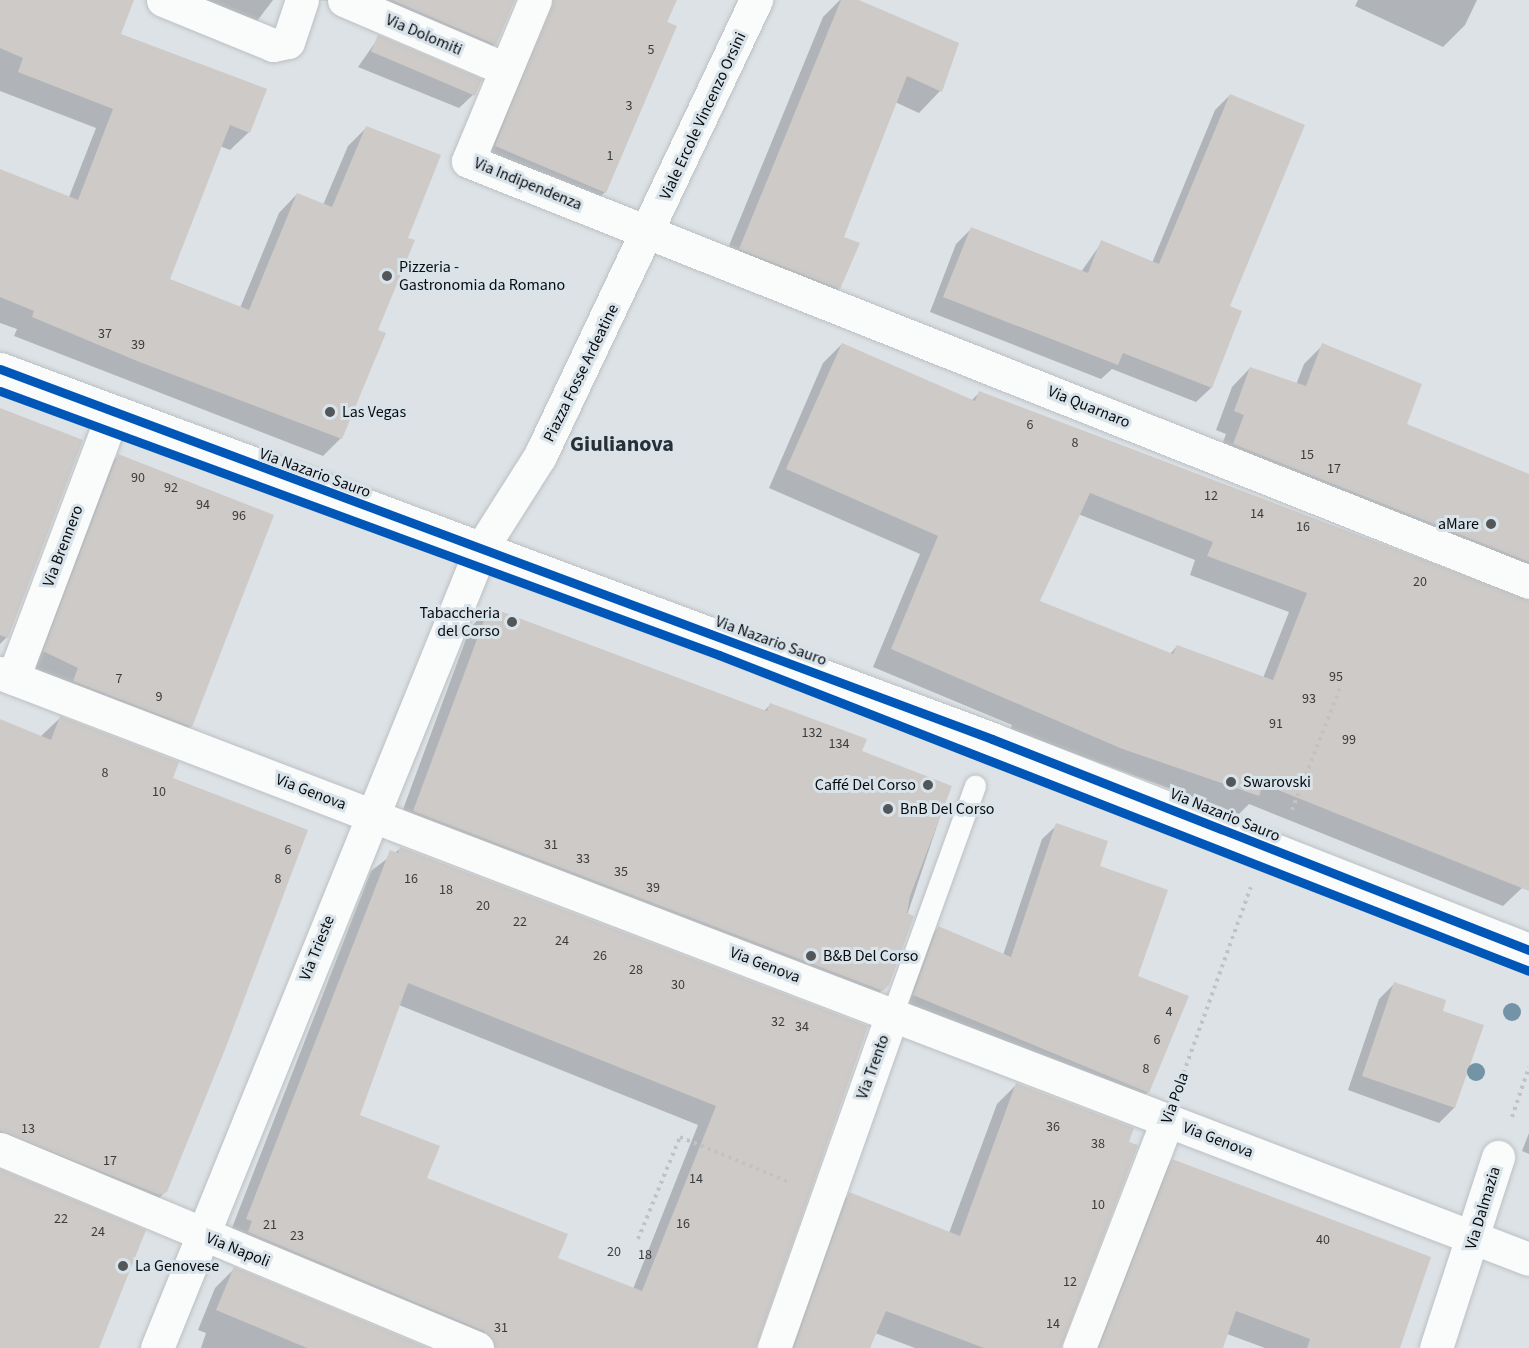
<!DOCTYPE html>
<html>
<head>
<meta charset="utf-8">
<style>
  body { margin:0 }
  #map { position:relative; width:1529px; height:1348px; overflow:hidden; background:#dde2e6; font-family:"Source Sans 3",sans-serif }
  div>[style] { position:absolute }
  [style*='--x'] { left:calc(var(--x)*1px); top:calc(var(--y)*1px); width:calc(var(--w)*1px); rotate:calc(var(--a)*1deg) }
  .shadow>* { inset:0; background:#0003 }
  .building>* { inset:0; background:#cecac8; transform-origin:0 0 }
  .path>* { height:4px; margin-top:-2px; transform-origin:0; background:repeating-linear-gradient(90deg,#c1c2c3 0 3px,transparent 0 7.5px) }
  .roads { filter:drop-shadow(0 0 2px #bcc0c3) drop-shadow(0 0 2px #bcc0c3) }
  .lane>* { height:21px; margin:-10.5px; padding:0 10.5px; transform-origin:10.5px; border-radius:10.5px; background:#fafbfb }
  .street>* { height:33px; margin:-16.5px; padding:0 16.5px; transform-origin:16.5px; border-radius:16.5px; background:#fafbfb }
  .secondary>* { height:33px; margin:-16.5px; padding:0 16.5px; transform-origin:16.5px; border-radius:16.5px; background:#fafbfb }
  .cycleway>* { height:9px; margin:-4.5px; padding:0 4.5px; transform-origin:4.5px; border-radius:4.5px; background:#0057b8 }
  .trees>* { width:18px; height:18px; margin:-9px; border-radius:50%; background:#7393a7 }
  .dots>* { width:16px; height:16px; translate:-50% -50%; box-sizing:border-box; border:3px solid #d9e3ea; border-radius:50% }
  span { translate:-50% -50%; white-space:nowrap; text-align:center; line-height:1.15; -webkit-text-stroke:6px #d9e3ea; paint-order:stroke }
  .number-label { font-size:14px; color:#3a3c3d }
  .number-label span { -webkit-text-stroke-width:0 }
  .street-label { font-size:16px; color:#090c0f }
  .poi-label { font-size:16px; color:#090c0f }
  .left { translate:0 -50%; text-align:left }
  .right { translate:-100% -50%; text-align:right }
  .district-label { font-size:22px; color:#282f35; font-weight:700 }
</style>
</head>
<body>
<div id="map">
  <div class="shadow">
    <i style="clip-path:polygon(0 0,132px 0,119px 34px,249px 132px,230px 150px,220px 146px,168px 280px,240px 308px,279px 213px,297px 194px,323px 205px,348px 146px,366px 128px,406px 238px,341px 438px,323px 456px,14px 336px,17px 329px,0 323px,0 170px,69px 197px,96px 128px,0 91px)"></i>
    <i style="clip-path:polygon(180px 0,273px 0,251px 29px)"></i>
    <i style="clip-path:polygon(316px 0,513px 0,495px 44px,476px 62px,332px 1px)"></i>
    <i style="clip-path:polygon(543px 0,675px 0,605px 192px,586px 211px,477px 165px)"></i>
    <i style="clip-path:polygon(840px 0,855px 0,958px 44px,940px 91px,919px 113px,895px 102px,842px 238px,839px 288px,818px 309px,719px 270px,823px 17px)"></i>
    <i style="clip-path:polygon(1358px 0,1477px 0,1465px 25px,1443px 47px,1355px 6px)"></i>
    <i style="clip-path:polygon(379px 37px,474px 94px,459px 108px,358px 67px)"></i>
    <i style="clip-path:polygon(1230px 95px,1228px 307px,1211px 388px,1196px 402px,1112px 369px,1101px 379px,930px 312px,956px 244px,971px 229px,1081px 272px,1102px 242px,1152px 263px,1215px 110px)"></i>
    <i style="clip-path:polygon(evenodd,842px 344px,971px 401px,979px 393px,1529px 600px,1529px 870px,1522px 888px,1503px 906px,1249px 804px,1239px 814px,1010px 730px,1012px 725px,873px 667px,920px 554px,769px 488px,823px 363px,842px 344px,1078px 514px,1195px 560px,1190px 575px,1289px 612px,1263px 678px,1177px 646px,1170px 654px,1038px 602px,1078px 514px)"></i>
    <i style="clip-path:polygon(1323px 345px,1405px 425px,1529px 475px,1529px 597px,1215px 463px,1226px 434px,1216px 430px,1232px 387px,1250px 368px,1296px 385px,1304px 364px)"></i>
    <i style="clip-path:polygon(0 410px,7px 637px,0 644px)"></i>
    <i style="clip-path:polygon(118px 456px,191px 726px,169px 747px,24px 677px,97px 477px)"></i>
    <i style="clip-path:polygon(489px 608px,763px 712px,770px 705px,860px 752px,950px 787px,882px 990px,862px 1010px,395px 831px,470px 628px)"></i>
    <i style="clip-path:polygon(60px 718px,171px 778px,166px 1191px,145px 1212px,0 1157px,0 720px,40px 737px)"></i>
    <i style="clip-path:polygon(1057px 825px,1098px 867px,1136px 977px,1148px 1092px,1133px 1107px,899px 1009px,924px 943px,938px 928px,1003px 955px,1042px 839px)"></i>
    <i style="clip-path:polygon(evenodd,401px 848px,866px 1027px,754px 1348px,522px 1348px,228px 1238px,371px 871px,401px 848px,399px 1005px,698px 1125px,633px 1289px,556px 1259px,425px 1179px,358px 1116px,399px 1005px)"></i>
    <i style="clip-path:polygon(1394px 984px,1441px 1012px,1482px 1026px,1454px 1108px,1439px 1123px,1348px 1090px,1379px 999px)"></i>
    <i style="clip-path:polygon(1017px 1084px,1059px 1348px,915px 1348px,875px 1333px,868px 1348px,782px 1348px,830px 1213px,850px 1194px,949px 1233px,997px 1104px)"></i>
    <i style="clip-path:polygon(1529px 1133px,1529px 1154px,1522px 1151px)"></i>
    <i style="clip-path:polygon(1173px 1161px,1399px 1348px,1265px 1348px,1227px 1334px,1221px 1348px,1088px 1348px,1153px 1180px)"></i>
    <i style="clip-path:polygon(234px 1269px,424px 1348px,201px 1348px,206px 1333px,198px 1330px,215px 1288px)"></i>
  </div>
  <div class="building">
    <i style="clip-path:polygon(0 0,134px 0,121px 34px,267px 89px,250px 133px,230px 125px,170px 279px,249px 310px,297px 193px,332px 207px,366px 126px,441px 155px,408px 238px,415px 240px,378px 330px,386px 333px,342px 439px,137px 361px,32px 317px,34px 311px,0 297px,0 169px,78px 200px,113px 109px,18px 72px,23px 58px,0 48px)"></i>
    <i style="clip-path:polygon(392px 0,515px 0,496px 45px)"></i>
    <i style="clip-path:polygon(553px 0,677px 0,667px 22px,677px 26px,606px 193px,495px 146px)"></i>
    <i style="clip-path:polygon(841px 0,859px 0,959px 43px,942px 92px,907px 76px,844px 237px,860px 243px,840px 289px,739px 249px)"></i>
    <i style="left:378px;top:35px;width:113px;height:18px;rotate:23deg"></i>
    <i style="clip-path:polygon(1230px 94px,1305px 125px,1230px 306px,1242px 311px,1212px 388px,1123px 353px,1118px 365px,943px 297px,971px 227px,1088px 273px,1101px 240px,1159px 264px)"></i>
    <i style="clip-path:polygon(evenodd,842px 343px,975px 401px,979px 391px,1529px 600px,1529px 891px,1263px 784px,1259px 796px,1120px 748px,891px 649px,938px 536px,786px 469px,842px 343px,1090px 493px,1213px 542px,1207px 556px,1307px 593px,1273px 680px,1177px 645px,1173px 654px,1040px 601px,1090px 493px)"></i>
    <i style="clip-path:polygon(1322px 343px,1422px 384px,1407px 424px,1529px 474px,1529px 562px,1233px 444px,1244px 415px,1234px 411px,1250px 367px,1306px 386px)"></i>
    <i style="clip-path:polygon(0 408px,83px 440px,8px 638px,0 635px)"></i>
    <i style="clip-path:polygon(118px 454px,274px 515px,192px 727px,73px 681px,78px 668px,43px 651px)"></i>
    <i style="clip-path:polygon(489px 607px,767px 711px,770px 703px,867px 739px,862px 751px,952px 786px,910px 896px,907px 913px,914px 916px,889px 985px,883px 991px,413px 811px)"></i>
    <i style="clip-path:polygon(60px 716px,179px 762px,173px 778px,308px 830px,226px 1047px,167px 1192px,160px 1195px,0 1131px,0 719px,51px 740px)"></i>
    <i style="clip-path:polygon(1056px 823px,1108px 841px,1100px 866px,1168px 890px,1138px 976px,1189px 996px,1149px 1093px,913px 995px,938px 926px,1011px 957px)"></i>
    <i style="clip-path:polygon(evenodd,400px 847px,868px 1026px,756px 1348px,495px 1348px,484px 1331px,248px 1232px,252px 1221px,246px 1219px,390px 850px,398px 853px,400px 847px,408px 983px,716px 1106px,642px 1291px,558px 1258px,568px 1234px,427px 1178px,440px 1146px,360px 1115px,408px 983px)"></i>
    <i style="clip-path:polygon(1394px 982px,1446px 1000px,1443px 1011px,1484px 1025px,1455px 1108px,1362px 1076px)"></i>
    <i style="clip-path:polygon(1016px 1083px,1134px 1128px,1129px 1142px,1138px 1145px,1061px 1348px,984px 1348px,886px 1311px,870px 1348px,794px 1348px,849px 1192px,960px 1236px)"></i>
    <i style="clip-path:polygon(1172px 1159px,1431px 1257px,1400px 1348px,1307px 1348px,1310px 1339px,1236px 1311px,1223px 1348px,1099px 1348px)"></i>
    <i style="clip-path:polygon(0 1169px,146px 1230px,99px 1348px,0 1348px)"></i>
    <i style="clip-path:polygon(234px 1267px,428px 1348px,307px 1348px,216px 1310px)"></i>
  </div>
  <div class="path">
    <i style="--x:1292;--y:810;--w:131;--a:-68.5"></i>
    <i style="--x:1181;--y:1080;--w:205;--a:-70.1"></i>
    <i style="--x:1512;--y:1117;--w:53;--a:-71.2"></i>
    <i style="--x:638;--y:1239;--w:110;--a:-67.6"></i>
    <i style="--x:680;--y:1137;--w:116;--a:22.4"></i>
  </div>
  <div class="roads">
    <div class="lane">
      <i style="--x:892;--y:1015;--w:244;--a:-70.1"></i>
    </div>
    <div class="street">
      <i style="--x:163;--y:0;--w:119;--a:22.2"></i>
      <i style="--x:273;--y:45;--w:15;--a:-11"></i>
      <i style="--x:288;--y:42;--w:44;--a:-71.6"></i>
      <i style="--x:344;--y:0;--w:175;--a:23.2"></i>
      <i style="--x:535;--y:0;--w:174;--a:112.6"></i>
      <i style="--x:468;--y:161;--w:1141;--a:21.64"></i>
      <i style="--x:0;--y:369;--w:1059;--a:20.45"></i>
      <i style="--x:992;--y:739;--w:577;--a:21.45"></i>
      <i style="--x:0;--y:673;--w:1637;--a:20.97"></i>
      <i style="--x:13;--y:678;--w:282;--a:-69.3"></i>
      <i style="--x:0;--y:1149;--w:517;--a:22.65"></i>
      <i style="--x:774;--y:1348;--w:353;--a:-70.5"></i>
      <i style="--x:1079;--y:1348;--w:243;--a:-68.8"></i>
      <i style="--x:1436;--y:1348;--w:201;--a:-72"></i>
    </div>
    <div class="secondary">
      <i style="--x:157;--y:1348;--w:862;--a:-67.93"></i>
      <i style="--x:481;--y:549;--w:110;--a:-57.6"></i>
      <i style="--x:540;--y:456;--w:505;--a:-64.65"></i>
    </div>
  </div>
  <div class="cycleway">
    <i style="--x:0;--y:369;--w:1059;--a:20.45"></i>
    <i style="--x:992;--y:739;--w:577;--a:21.45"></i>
    <i style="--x:0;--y:391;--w:766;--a:20.16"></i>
    <i style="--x:719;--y:655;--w:869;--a:21.31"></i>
  </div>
  <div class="trees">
    <i style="left:1512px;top:1012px"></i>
    <i style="left:1476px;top:1072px"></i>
  </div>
  <div class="dots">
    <i style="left:387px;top:276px;background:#53575a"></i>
    <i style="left:330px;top:412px;background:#53575a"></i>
    <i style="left:1491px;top:524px;background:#53575a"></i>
    <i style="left:512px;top:622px;background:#53575a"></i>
    <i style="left:1231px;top:782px;background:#53575a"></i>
    <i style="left:928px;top:785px;background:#53575a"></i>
    <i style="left:888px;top:809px;background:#53575a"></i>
    <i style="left:811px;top:956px;background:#53575a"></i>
    <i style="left:123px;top:1266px;background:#53575a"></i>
  </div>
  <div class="number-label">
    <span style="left:651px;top:50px">5</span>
    <span style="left:629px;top:106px">3</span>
    <span style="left:610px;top:156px">1</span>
    <span style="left:105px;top:334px">37</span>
    <span style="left:138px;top:345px">39</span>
    <span style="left:1030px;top:425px">6</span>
    <span style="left:1075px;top:443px">8</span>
    <span style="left:1307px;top:455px">15</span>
    <span style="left:1334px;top:469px">17</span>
    <span style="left:138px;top:478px">90</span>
    <span style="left:171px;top:488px">92</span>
    <span style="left:1211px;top:496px">12</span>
    <span style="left:203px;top:505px">94</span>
    <span style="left:1257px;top:514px">14</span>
    <span style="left:239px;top:516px">96</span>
    <span style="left:1303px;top:527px">16</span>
    <span style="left:1420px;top:582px">20</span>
    <span style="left:1336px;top:677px">95</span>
    <span style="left:119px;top:679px">7</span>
    <span style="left:159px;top:697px">9</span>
    <span style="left:1309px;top:699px">93</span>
    <span style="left:1276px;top:724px">91</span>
    <span style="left:812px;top:733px">132</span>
    <span style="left:1349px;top:740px">99</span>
    <span style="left:839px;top:744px">134</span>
    <span style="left:105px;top:773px">8</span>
    <span style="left:159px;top:792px">10</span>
    <span style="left:551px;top:845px">31</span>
    <span style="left:288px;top:850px">6</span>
    <span style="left:583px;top:859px">33</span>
    <span style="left:621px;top:872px">35</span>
    <span style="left:278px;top:879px">8</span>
    <span style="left:411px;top:879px">16</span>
    <span style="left:653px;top:888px">39</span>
    <span style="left:446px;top:890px">18</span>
    <span style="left:483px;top:906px">20</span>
    <span style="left:520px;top:922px">22</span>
    <span style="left:562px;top:941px">24</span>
    <span style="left:600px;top:956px">26</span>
    <span style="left:636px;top:970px">28</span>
    <span style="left:678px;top:985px">30</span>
    <span style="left:1169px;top:1012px">4</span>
    <span style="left:778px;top:1022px">32</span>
    <span style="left:802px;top:1027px">34</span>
    <span style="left:1157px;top:1040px">6</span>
    <span style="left:1146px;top:1069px">8</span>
    <span style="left:1053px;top:1127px">36</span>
    <span style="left:28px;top:1129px">13</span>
    <span style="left:1098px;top:1144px">38</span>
    <span style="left:110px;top:1161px">17</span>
    <span style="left:696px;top:1179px">14</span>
    <span style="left:1098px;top:1205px">10</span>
    <span style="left:61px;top:1219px">22</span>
    <span style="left:683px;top:1224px">16</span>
    <span style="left:270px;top:1225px">21</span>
    <span style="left:98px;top:1232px">24</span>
    <span style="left:297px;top:1236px">23</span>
    <span style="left:1323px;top:1240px">40</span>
    <span style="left:614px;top:1252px">20</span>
    <span style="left:645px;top:1255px">18</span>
    <span style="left:1070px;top:1282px">12</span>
    <span style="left:1053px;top:1324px">14</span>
    <span style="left:501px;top:1328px">31</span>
  </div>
  <div class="street-label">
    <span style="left:424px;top:35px;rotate:23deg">Via Dolomiti</span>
    <span style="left:703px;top:116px;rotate:-65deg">Viale Ercole Vincenzo Orsini</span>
    <span style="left:528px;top:184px;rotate:22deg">Via Indipendenza</span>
    <span style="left:581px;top:373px;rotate:-64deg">Piazza Fosse Ardeatine</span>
    <span style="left:1089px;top:407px;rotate:22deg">Via Quarnaro</span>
    <span style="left:315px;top:473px;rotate:20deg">Via Nazario Sauro</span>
    <span style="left:63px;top:546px;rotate:-69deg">Via Brennero</span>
    <span style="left:771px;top:641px;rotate:20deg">Via Nazario Sauro</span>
    <span style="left:311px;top:792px;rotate:21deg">Via Genova</span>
    <span style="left:1225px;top:815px;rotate:22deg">Via Nazario Sauro</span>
    <span style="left:317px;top:948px;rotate:-68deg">Via Trieste</span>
    <span style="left:765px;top:965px;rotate:21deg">Via Genova</span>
    <span style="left:873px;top:1067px;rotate:-70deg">Via Trento</span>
    <span style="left:1175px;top:1098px;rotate:-70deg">Via Pola</span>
    <span style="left:1218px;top:1140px;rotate:21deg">Via Genova</span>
    <span style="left:1483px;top:1208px;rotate:-73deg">Via Dalmazia</span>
    <span style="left:238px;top:1250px;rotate:22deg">Via Napoli</span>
  </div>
  <div class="poi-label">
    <span class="left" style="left:399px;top:276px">Pizzeria -<br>Gastronomia da Romano</span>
    <span class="left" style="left:342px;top:412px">Las Vegas</span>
    <span class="right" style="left:1479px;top:524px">aMare</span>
    <span class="right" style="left:500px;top:622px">Tabaccheria<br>del Corso</span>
    <span class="left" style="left:1243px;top:782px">Swarovski</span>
    <span class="right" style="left:916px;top:785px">Caffé Del Corso</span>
    <span class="left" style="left:900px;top:809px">BnB Del Corso</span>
    <span class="left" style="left:823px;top:956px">B&amp;B Del Corso</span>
    <span class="left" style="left:135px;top:1266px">La Genovese</span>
  </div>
  <div class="district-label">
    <span style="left:622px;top:445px">Giulianova</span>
  </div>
</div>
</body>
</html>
